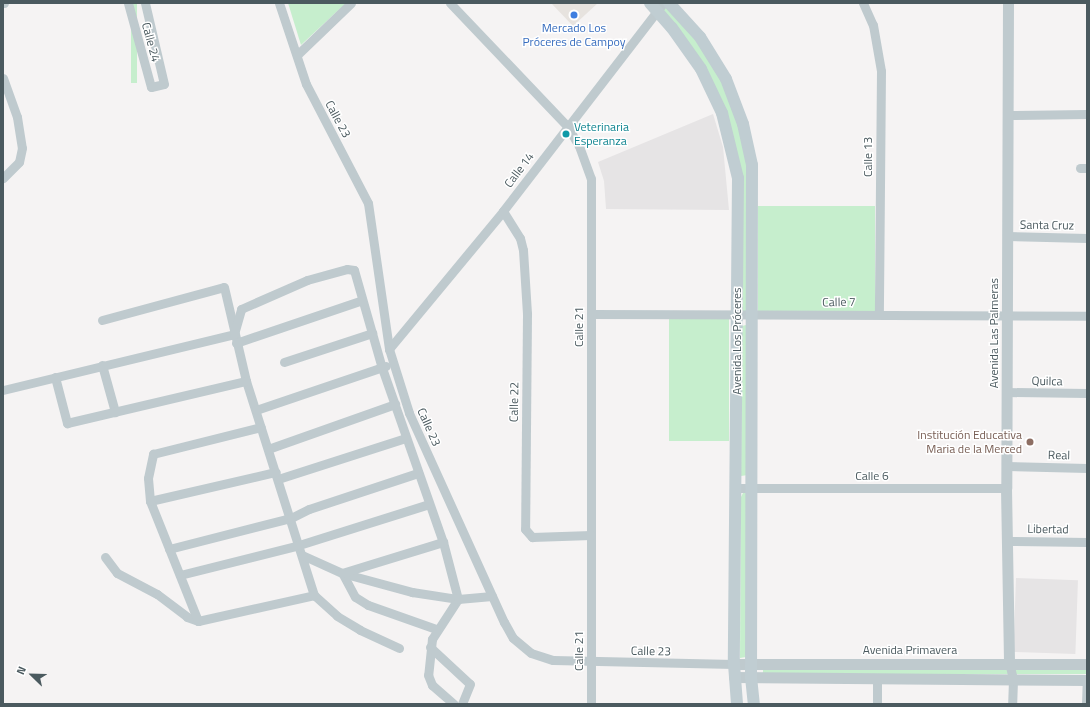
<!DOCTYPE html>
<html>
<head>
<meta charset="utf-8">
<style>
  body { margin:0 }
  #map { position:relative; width:1090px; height:707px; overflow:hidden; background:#f5f3f3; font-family:"Titillium Web",sans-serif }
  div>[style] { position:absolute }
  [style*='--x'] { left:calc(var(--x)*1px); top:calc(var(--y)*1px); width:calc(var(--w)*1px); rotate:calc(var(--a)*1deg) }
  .commercial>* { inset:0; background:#e7e3df }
  .education>* { inset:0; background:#e6e4e5; transform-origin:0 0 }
  .green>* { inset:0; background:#c6eecd; transform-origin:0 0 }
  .minor>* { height:9px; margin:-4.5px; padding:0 4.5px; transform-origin:4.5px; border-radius:4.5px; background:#bfcace }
  .tertiary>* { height:11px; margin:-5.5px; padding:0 5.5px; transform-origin:5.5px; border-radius:5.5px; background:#bfcace }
  .secondary>* { height:12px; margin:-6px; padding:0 6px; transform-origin:6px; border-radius:6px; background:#c0cdd2 }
  .dots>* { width:11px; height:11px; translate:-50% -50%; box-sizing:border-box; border:2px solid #fff; border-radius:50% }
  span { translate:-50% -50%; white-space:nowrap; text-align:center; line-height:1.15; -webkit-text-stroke:3px #fff; paint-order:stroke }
  .shop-label { font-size:12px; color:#366cbe }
  .street-label { font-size:12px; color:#4b5a5f }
  .culture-label { font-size:12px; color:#0d838f }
  .left { translate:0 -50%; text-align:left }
  .education-label { font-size:12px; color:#785e54 }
  .right { translate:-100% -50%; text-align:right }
  .frame { position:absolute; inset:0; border:4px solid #4b5a5f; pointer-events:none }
  .north { position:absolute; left:12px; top:655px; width:40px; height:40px; -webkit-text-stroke:3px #fff; paint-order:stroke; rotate:293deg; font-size:11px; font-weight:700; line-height:16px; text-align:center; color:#4b5a5f }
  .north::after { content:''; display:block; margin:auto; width:14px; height:18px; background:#4b5a5f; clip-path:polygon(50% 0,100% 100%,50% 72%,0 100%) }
</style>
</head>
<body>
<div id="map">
  <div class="commercial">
    <i style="clip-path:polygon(551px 3px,598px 3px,573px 26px)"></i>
  </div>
  <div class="education">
    <i style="clip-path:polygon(713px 114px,723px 147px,729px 210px,606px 209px,604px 181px,598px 162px)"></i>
    <i style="left:1016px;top:578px;width:62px;height:74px;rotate:2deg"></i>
  </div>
  <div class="green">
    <i style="left:131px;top:3px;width:6px;height:80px"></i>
    <i style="clip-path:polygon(288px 3px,346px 3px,301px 45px)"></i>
    <i style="clip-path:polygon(667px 6px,697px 38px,723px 84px,736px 115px,746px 159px,749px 310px,743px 312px,741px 180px,727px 117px,663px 9px)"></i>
    <i style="left:758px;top:206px;width:117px;height:105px"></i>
    <i style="left:669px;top:319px;width:60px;height:122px"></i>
    <i style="clip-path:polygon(746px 325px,748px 475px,741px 476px,742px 326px)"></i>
    <i style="clip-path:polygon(743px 493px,747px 493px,746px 657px,740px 658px,741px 497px)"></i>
    <i style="left:763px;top:667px;width:324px;height:7px"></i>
  </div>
  <div class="minor">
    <i style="--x:3;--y:3;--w:1;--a:0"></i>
    <i style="--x:128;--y:3;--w:87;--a:74.7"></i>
    <i style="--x:151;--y:87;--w:13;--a:-13"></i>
    <i style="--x:164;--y:84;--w:83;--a:-103.2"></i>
    <i style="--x:279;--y:3;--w:85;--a:71.6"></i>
    <i style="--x:306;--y:84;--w:134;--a:62.5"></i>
    <i style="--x:368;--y:203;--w:148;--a:81.8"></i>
    <i style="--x:389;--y:349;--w:67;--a:72.6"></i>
    <i style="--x:409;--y:413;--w:230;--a:65.6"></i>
    <i style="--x:504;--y:622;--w:18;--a:61"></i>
    <i style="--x:513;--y:638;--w:23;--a:40"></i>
    <i style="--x:531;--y:653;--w:23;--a:18"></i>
    <i style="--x:553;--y:660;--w:181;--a:1.3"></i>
    <i style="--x:450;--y:3;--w:170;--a:46.4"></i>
    <i style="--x:567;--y:126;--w:23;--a:59"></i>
    <i style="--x:579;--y:146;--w:35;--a:70"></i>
    <i style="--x:591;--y:179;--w:525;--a:90"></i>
    <i style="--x:863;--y:3;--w:24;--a:66"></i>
    <i style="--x:873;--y:25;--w:47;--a:80.1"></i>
    <i style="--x:881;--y:71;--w:242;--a:90.5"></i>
    <i style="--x:297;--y:55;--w:75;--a:-43.9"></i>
    <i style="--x:3;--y:78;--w:41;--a:70.3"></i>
    <i style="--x:17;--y:117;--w:31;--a:81"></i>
    <i style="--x:22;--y:148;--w:14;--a:102"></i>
    <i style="--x:19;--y:162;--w:23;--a:135"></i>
    <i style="--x:1009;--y:115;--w:78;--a:-0.7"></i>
    <i style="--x:1080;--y:168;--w:7;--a:0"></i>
    <i style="--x:503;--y:211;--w:32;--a:58"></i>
    <i style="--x:520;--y:238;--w:12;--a:76"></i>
    <i style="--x:523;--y:250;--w:64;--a:86.4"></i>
    <i style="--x:527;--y:314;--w:215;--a:90.5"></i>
    <i style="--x:525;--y:529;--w:11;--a:49"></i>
    <i style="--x:532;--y:537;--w:59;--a:-1.9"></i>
    <i style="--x:1007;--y:236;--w:80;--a:1.4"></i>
    <i style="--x:591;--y:314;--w:496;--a:0.2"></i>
    <i style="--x:102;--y:320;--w:126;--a:-15.1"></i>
    <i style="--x:224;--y:287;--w:97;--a:76.8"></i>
    <i style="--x:246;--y:381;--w:225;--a:72.4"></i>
    <i style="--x:314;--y:595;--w:31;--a:42"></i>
    <i style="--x:337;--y:616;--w:27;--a:31"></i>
    <i style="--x:360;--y:630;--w:43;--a:24.8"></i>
    <i style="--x:236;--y:343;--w:133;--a:-18.8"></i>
    <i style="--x:389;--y:349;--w:179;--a:-50.4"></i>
    <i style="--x:503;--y:211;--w:262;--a:-52.4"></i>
    <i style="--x:284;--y:362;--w:93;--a:-18.2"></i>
    <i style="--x:102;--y:365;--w:49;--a:74.5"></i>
    <i style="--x:55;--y:377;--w:48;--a:75.4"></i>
    <i style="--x:67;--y:423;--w:184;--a:-13.2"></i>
    <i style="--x:3;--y:390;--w:238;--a:-13.6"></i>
    <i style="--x:234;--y:334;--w:26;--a:-74"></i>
    <i style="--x:241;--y:309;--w:72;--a:-23.7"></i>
    <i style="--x:307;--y:280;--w:41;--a:-15.4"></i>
    <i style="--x:347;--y:269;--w:7;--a:8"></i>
    <i style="--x:354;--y:270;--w:102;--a:74.1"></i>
    <i style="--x:382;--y:368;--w:184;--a:70.7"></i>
    <i style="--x:443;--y:542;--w:59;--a:75.3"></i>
    <i style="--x:458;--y:599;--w:48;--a:123"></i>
    <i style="--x:432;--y:639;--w:36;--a:96"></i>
    <i style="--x:428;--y:675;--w:11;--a:68"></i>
    <i style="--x:432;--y:685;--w:29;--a:41"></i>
    <i style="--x:1007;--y:392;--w:80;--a:0.7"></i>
    <i style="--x:256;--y:410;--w:137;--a:-18.7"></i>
    <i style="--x:268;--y:449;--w:135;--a:-19.5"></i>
    <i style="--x:1006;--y:466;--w:81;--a:1.4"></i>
    <i style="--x:278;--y:479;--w:134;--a:-17.8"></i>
    <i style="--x:737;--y:488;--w:269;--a:0"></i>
    <i style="--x:150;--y:501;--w:129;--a:-13"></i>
    <i style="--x:1008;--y:541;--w:79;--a:0.7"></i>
    <i style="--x:169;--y:549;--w:126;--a:-14.3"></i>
    <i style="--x:291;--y:518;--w:20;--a:-27"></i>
    <i style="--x:309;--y:509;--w:115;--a:-18.3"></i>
    <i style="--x:302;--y:555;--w:44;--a:24.2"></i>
    <i style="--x:342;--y:573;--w:73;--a:15.2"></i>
    <i style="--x:412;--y:592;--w:47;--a:8.7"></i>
    <i style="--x:458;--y:599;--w:34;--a:-5"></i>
    <i style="--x:105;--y:557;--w:20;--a:53"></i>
    <i style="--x:117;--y:573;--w:45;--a:27.7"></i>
    <i style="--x:157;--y:594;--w:38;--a:37"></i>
    <i style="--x:187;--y:617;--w:12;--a:20"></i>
    <i style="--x:198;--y:621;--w:119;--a:-12.6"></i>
    <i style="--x:180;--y:575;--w:123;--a:-14.1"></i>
    <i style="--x:299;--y:545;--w:136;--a:-17.5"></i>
    <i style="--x:198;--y:621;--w:129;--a:-111.8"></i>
    <i style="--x:150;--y:501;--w:23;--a:-95"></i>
    <i style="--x:148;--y:478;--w:25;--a:-78"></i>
    <i style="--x:153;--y:454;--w:111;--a:-14"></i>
    <i style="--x:436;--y:629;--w:72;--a:-160.6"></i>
    <i style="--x:368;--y:605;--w:15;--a:-148"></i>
    <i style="--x:355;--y:597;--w:27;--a:-118"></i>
    <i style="--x:342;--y:573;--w:106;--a:-17.1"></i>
    <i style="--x:430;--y:647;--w:54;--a:42.8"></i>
    <i style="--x:470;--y:684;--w:22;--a:112"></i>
    <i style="--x:1009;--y:662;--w:18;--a:77"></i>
    <i style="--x:1013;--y:680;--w:24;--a:92"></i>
    <i style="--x:877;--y:704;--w:25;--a:-90"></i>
    <i style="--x:1086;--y:704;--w:24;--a:-88"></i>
  </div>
  <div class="tertiary">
    <i style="--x:1008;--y:3;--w:485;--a:90.2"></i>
    <i style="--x:1006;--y:488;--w:174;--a:89"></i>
    <i style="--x:734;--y:664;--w:353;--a:0"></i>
    <i style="--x:734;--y:677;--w:353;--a:0.5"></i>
  </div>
  <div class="secondary">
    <i style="--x:650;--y:3;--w:33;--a:49"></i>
    <i style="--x:672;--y:28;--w:50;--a:54.7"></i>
    <i style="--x:701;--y:69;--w:49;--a:64.5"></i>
    <i style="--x:722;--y:113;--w:67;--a:76.2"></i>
    <i style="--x:738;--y:178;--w:486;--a:90.5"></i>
    <i style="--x:734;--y:664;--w:40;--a:85.7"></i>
    <i style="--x:669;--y:3;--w:46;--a:47.6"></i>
    <i style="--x:700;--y:37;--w:49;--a:58.2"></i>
    <i style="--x:726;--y:79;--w:48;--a:69.3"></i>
    <i style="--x:743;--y:124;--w:42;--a:77.6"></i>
    <i style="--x:752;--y:165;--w:512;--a:90.11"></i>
    <i style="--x:751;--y:677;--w:27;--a:84"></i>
  </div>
  <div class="dots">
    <i style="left:574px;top:15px;background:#3f7fe0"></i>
    <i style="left:566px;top:134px;background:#0f9aa8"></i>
    <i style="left:1030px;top:442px;background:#8d6e63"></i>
  </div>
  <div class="shop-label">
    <span style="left:574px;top:35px">Mercado Los<br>Próceres de Campoy</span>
  </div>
  <div class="street-label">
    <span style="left:151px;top:42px;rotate:75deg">Calle 24</span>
    <span style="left:338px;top:119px;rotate:62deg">Calle 23</span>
    <span style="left:868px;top:157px;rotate:-90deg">Calle 13</span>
    <span style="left:519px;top:170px;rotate:-53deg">Calle 14</span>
    <span style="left:1047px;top:225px;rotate:1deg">Santa Cruz</span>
    <span style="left:839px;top:302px;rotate:-1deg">Calle 7</span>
    <span style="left:579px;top:327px;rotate:-90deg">Calle 21</span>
    <span style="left:994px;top:333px;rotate:-90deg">Avenida Las Palmeras</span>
    <span style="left:737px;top:341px;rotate:-90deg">Avenida Los Próceres</span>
    <span style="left:1047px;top:381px;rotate:1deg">Quilca</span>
    <span style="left:514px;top:402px;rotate:-89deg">Calle 22</span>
    <span style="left:429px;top:427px;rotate:66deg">Calle 23</span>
    <span style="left:1059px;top:455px;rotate:1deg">Real</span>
    <span style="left:872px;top:476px">Calle 6</span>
    <span style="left:1048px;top:529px;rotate:1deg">Libertad</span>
    <span style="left:910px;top:650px">Avenida Primavera</span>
    <span style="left:579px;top:651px;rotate:-90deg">Calle 21</span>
    <span style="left:651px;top:651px;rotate:1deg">Calle 23</span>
  </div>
  <div class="culture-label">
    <span class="left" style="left:574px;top:134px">Veterinaria<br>Esperanza</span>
  </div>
  <div class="education-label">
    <span class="right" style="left:1022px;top:442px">Institución Educativa<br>Maria de la Merced</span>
  </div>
  <div class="frame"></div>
  <div class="north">N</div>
</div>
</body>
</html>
